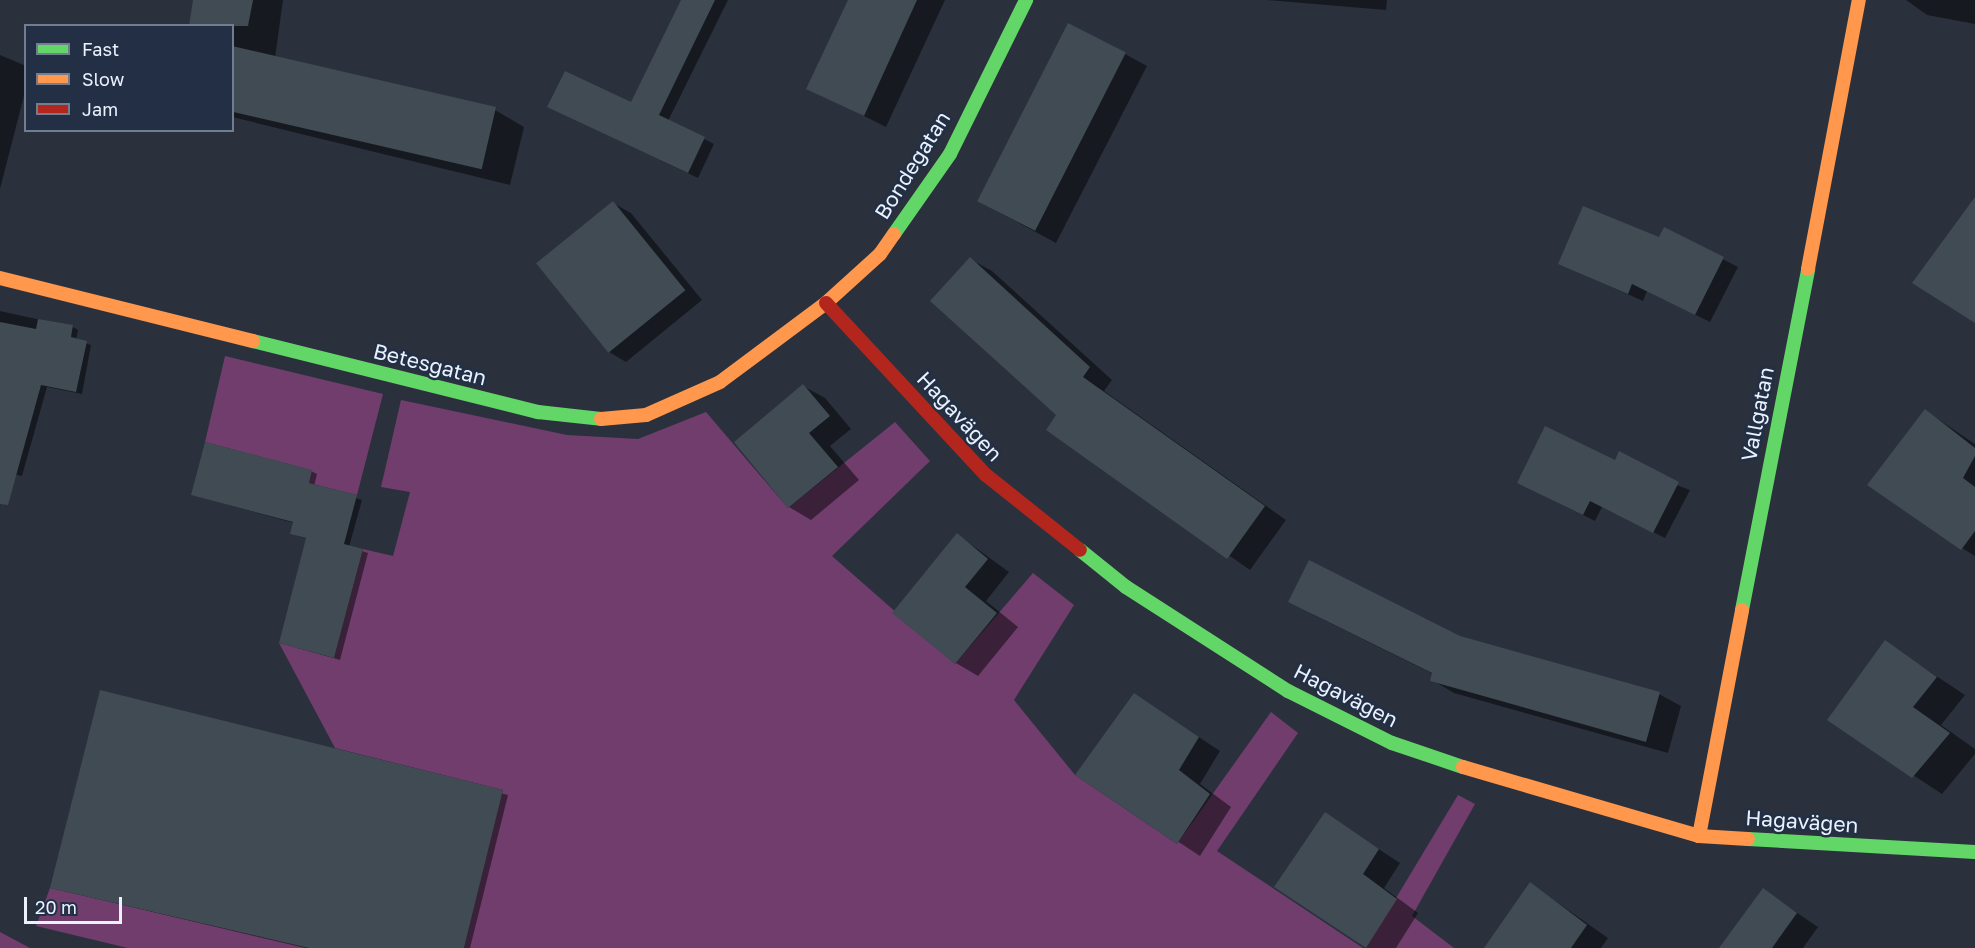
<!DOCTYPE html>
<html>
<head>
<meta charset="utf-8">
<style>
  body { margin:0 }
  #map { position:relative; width:1975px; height:948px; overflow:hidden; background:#2a313d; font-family:"Golos Text",sans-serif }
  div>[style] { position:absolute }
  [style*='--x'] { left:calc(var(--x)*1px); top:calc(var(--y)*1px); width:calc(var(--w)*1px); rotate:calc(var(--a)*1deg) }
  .green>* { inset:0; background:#703d6d }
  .shadow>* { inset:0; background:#0007 }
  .building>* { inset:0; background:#404b53; transform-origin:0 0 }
  .fast>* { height:14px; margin:-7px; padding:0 7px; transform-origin:7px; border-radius:7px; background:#63d668 }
  .slow>* { height:14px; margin:-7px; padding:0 7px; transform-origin:7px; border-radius:7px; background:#ff974d }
  .jam>* { height:14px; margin:-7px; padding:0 7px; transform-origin:7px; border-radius:7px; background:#b3261e }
  span { translate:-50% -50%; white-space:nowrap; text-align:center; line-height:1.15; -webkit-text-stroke:5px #222f45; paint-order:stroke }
  .street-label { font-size:21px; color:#eaf2fe }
  .legend { position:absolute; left:24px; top:24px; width:210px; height:108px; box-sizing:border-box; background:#222f45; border:2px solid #727d8f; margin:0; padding:8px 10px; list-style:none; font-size:18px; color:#eaf2fe }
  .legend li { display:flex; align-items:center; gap:12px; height:30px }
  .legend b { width:30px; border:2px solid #727d8f }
  .scale { position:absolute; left:24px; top:897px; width:98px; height:27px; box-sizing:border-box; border:3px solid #eaf2fe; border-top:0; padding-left:8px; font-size:18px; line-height:21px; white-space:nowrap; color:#eaf2fe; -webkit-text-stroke:4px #222f45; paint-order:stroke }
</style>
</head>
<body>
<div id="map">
  <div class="green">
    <i style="clip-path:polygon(225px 356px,383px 394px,357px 495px,309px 483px,311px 470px,205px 442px)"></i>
    <i style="clip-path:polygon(401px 400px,567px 435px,638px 439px,706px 412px,788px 508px,895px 422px,930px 461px,832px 556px,955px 664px,1033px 573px,1074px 605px,1014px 700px,1075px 775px,1177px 844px,1271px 712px,1298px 733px,1217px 851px,1363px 948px,464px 948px,503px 790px,335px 748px,279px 643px,334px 658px,363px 549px,393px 556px,410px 492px,381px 487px)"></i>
    <i style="clip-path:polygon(1458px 795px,1475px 804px,1412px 916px,1454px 948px,1366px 948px)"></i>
    <i style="clip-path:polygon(50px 888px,309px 948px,128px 948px,36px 926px)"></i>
    <i style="clip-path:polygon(0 932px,30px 948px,0 948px)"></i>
  </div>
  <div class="shadow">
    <i style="clip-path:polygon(193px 0,283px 0,275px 58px,495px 110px,524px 127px,510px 185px,232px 117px,232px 26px)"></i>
    <i style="clip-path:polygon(683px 0,728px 0,668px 121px,714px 144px,698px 178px,559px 112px,632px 104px)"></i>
    <i style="clip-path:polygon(849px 0,945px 0,886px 127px,808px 88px)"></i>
    <i style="clip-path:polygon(1266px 0,1387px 0,1386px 10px)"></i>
    <i style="clip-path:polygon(1906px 0,1975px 0,1975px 24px,1927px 15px)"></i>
    <i style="clip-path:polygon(1125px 54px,1147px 66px,1056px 243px,978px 201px)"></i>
    <i style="clip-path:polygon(0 55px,26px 66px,26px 88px,0 189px)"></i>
    <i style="clip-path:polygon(613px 203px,631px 213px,702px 300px,626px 362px,609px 352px)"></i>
    <i style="clip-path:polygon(1665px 229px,1738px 267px,1710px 322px,1647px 291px,1643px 301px,1560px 264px,1660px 239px)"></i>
    <i style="clip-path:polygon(970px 259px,992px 271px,1112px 380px,1104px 391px,1286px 520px,1250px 570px,1048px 430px,1058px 415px)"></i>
    <i style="clip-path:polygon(0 311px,73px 327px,78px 330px,76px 340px,91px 345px,82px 394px,47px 387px,22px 476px,9px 473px,0 506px)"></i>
    <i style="clip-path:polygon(803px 386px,825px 398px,851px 429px,830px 446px,859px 480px,811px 520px,789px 507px,736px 443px)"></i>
    <i style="clip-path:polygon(1926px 411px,1975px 444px,1975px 556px,1962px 548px)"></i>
    <i style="clip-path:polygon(1615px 462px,1690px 490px,1665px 538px,1602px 507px,1595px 521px,1530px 489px)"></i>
    <i style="clip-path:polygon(311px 471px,317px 474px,314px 486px,362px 500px,349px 547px,368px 553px,340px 660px,281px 643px,308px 539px,291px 534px,294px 523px,193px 495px)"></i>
    <i style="clip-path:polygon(958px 535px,1009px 572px,986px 601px,1018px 627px,978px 676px,956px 663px)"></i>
    <i style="clip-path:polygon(1312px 614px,1460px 637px,1659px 694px,1681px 706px,1668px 753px,1454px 693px,1432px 680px,1433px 674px)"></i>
    <i style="clip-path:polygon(1885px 642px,1965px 695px,1941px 725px,1975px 749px,1975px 754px,1942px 794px,1829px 720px)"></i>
    <i style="clip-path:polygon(101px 692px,508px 795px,470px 948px,305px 948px,52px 888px)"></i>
    <i style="clip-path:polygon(1135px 695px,1220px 751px,1200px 784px,1231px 807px,1200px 856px,1077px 775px)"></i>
    <i style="clip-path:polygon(1325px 814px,1400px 863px,1384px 888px,1418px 913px,1396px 948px,1366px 948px,1276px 886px)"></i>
    <i style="clip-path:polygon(1531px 884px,1608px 938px,1601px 948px,1486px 948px)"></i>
    <i style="clip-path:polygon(1763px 890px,1818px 927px,1803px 948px,1721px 948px)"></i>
  </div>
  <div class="building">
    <i style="clip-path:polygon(193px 0,253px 0,248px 26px,189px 26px)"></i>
    <i style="clip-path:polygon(681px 0,715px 0,659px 115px,705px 137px,688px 173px,547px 107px,565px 71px,631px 102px)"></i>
    <i style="clip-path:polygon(848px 0,917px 0,864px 116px,806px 89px)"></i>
    <i style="left:1068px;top:23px;width:65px;height:200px;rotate:27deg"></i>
    <i style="left:232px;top:46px;width:271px;height:64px;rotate:13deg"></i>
    <i style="clip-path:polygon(1975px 197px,1975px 323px,1912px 283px)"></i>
    <i style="left:613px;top:201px;width:115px;height:99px;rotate:51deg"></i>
    <i style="clip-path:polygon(1583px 206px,1659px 237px,1664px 227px,1724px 257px,1695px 315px,1632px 284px,1628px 294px,1558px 264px)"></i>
    <i style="clip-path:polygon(970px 257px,1090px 367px,1083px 377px,1265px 506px,1227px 559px,1046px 430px,1056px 415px,930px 301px)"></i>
    <i style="clip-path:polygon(38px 319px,73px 325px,71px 337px,87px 341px,76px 392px,41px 385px,8px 505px,0 504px,0 322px,36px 329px)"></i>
    <i style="clip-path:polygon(803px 384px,830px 416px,809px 433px,838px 467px,788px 508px,734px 442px)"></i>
    <i style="clip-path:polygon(1925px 409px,1975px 448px,1975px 456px,1963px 478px,1975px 487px,1975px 531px,1961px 550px,1867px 485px)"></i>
    <i style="clip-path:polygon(1545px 426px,1615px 460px,1619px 451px,1679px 482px,1653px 533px,1590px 501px,1583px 515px,1517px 483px)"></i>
    <i style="clip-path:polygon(205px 442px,312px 470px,309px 483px,357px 495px,344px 544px,363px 549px,334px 658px,279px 643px,306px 538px,290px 534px,293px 522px,191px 495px)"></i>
    <i style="clip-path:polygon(957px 533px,988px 559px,965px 587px,997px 613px,955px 664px,892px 613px)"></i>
    <i style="clip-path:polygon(1309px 560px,1460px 636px,1660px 692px,1646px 742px,1430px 681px,1432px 673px,1288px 602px)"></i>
    <i style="clip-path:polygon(1885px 640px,1937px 677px,1913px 707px,1950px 733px,1912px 778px,1827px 720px)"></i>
    <i style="clip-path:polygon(100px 690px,503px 790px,464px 948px,309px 948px,50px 888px)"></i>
    <i style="clip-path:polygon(1134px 693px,1199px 737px,1179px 770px,1210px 794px,1177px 844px,1075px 775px)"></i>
    <i style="clip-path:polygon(1325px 812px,1379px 849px,1363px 874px,1397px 899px,1366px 948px,1274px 887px)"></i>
    <i style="clip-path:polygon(1530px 882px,1587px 925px,1571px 948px,1484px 948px)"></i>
    <i style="clip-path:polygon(1763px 888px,1797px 913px,1772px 948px,1719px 948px)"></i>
  </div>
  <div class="fast">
    <i style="--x:894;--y:234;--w:98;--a:-55"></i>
    <i style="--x:950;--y:154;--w:172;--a:-63.7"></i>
    <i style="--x:253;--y:341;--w:294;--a:14"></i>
    <i style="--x:538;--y:412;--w:63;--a:6.3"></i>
    <i style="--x:1080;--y:550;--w:59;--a:38.8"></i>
    <i style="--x:1126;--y:587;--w:193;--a:32.7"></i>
    <i style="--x:1288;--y:691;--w:116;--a:26.6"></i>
    <i style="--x:1392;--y:743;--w:75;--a:18.7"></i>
    <i style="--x:1742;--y:610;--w:347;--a:-79"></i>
    <i style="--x:1748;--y:839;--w:227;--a:3.3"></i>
  </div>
  <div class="slow">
    <i style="--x:1808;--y:269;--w:274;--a:-79.3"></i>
    <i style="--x:0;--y:278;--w:261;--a:14"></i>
    <i style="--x:601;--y:419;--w:45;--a:-5.1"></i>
    <i style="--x:646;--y:415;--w:81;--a:-24"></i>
    <i style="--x:720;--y:382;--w:132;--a:-36.7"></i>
    <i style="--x:826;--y:303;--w:73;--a:-42.2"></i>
    <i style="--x:880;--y:254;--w:24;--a:-55"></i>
    <i style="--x:1463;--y:767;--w:246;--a:16.3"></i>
    <i style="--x:1699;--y:836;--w:49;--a:3.5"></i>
    <i style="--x:1699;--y:836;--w:230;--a:-79.2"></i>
  </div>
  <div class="jam">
    <i style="--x:826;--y:303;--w:235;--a:47.1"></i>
    <i style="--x:986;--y:475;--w:120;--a:38.6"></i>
  </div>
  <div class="street-label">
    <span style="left:912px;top:165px;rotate:-58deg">Bondegatan</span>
    <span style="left:430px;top:364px;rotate:14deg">Betesgatan</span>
    <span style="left:1757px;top:414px;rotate:-79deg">Vallgatan</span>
    <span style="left:960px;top:416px;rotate:47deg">Hagavägen</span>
    <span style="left:1346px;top:695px;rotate:27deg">Hagavägen</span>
    <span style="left:1802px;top:821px;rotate:4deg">Hagavägen</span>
  </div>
  <ul class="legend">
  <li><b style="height:8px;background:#63d668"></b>Fast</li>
  <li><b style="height:8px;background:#ff974d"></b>Slow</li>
  <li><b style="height:8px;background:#b3261e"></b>Jam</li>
  </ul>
  <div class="scale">20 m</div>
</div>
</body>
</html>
